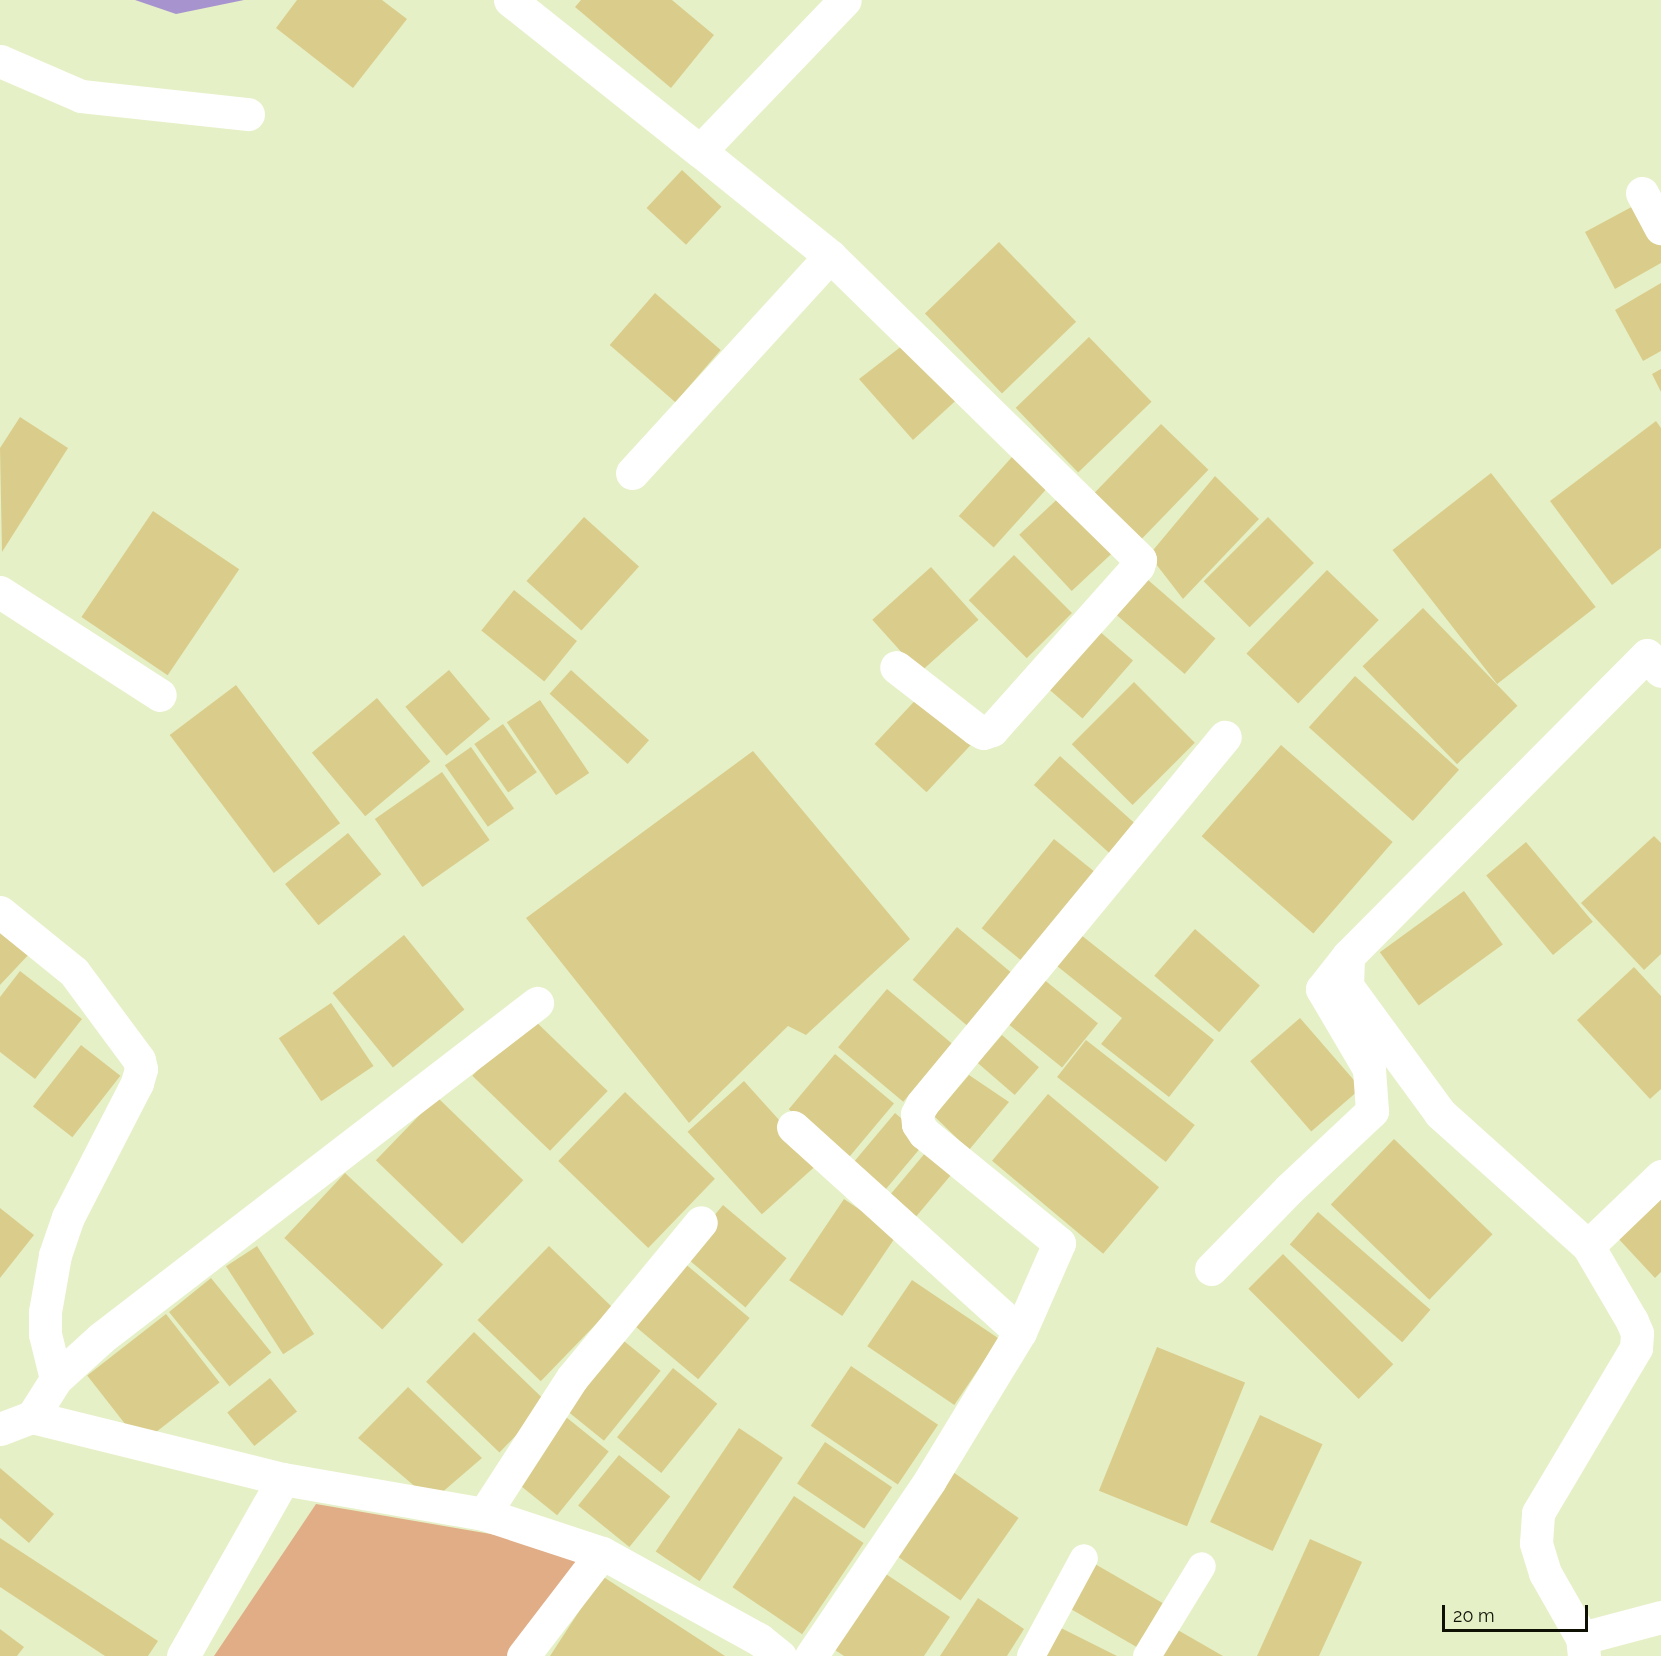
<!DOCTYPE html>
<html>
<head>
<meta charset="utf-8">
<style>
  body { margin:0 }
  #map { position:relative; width:1661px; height:1656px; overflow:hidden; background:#e6f0c7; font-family:Raleway,sans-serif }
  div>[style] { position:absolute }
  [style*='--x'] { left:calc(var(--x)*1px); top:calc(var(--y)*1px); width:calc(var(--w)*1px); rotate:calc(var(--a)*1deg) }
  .green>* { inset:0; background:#e0ad86 }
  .water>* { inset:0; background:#a794cf }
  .building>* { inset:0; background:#dacd8b; transform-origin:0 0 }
  .service>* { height:28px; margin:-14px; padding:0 14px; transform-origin:14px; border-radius:14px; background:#fff }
  .minor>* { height:33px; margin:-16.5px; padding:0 16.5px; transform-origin:16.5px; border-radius:16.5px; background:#fff }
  span { translate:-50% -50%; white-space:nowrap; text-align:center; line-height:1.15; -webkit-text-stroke:5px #e6f0c7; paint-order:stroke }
  .scale { position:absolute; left:1442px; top:1605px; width:146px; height:27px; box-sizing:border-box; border:3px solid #0e1004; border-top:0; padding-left:8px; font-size:18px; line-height:21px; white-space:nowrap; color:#0e1004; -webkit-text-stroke:4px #e6f0c7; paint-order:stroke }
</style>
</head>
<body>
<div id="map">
  <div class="green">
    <i style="clip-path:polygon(316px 1504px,508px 1537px,580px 1563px,513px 1656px,214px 1656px)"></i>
  </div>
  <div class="water">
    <i style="clip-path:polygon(135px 0,244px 0,176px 14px)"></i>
  </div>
  <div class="building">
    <i style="clip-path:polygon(297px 0,382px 0,407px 19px,353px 88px,276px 28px)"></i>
    <i style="clip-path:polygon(581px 0,672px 0,714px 35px,671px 88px,575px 7px)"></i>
    <i style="left:682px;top:170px;width:54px;height:52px;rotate:43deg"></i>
    <i style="clip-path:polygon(1639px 203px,1661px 243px,1661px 263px,1615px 289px,1585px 232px)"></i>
    <i style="left:999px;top:242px;width:111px;height:103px;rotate:46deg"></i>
    <i style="clip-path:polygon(1661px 283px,1661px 351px,1643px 361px,1615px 310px)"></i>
    <i style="left:655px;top:293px;width:87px;height:69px;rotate:41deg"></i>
    <i style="left:1089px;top:337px;width:90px;height:102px;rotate:46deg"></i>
    <i style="clip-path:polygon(907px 342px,964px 393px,913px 440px,859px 379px)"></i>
    <i style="clip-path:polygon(1661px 369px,1661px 392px,1652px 374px)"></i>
    <i style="clip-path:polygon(20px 417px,68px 448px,2px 552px,0 448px)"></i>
    <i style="clip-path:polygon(1656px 421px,1661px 428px,1661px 548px,1612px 585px,1550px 501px)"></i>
    <i style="left:1161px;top:424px;width:66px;height:98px;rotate:44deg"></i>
    <i style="left:1021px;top:447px;width:47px;height:93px;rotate:42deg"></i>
    <i style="left:1491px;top:473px;width:170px;height:125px;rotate:52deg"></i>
    <i style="clip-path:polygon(1215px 476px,1259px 519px,1183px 599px,1149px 555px)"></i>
    <i style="left:1066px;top:491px;width:77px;height:64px;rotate:47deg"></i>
    <i style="left:153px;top:511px;width:104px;height:128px;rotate:34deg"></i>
    <i style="left:584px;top:517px;width:74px;height:86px;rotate:42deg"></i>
    <i style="left:1268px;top:517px;width:65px;height:91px;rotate:45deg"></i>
    <i style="left:1014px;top:555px;width:82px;height:64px;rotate:45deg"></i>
    <i style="left:931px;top:567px;width:71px;height:79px;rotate:48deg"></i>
    <i style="left:1327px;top:570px;width:72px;height:116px;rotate:44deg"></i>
    <i style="left:1140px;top:573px;width:100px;height:47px;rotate:41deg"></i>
    <i style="left:514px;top:590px;width:81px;height:52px;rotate:39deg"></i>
    <i style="left:1423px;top:608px;width:136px;height:84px;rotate:46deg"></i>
    <i style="left:1090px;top:623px;width:57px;height:77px;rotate:41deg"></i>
    <i style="left:449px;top:670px;width:64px;height:57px;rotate:50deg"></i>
    <i style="left:571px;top:670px;width:105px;height:32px;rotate:42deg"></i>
    <i style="left:1355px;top:676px;width:140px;height:69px;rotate:42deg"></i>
    <i style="left:1134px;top:682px;width:86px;height:88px;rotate:45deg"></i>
    <i style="left:236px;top:685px;width:173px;height:83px;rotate:53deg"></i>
    <i style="left:923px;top:692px;width:71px;height:71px;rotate:43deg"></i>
    <i style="left:377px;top:698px;width:83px;height:85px;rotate:50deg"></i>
    <i style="left:540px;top:700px;width:88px;height:40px;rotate:56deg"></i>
    <i style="left:503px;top:724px;width:59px;height:35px;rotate:55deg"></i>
    <i style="left:1281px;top:745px;width:148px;height:121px;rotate:41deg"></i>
    <i style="left:471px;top:747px;width:75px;height:32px;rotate:55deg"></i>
    <i style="clip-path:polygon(753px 751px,910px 939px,806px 1035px,788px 1026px,689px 1123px,526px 918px)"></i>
    <i style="left:1060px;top:756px;width:103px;height:39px;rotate:42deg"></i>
    <i style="left:442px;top:772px;width:83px;height:82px;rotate:55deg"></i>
    <i style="left:348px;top:833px;width:53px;height:81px;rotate:51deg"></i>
    <i style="clip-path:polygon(1654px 836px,1661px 843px,1661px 954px,1644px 970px,1581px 903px)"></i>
    <i style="left:1054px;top:839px;width:55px;height:115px;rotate:39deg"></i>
    <i style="left:1526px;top:842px;width:104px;height:52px;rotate:50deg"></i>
    <i style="left:1464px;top:891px;width:66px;height:104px;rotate:54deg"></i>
    <i style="clip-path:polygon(0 921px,32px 951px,0 985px)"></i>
    <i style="left:957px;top:927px;width:73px;height:69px;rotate:40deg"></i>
    <i style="left:1195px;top:929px;width:86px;height:62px;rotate:41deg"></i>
    <i style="left:404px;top:935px;width:96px;height:92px;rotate:51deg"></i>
    <i style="clip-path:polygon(1081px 935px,1214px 1040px,1169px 1097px,1101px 1044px,1122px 1018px,1057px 966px)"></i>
    <i style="clip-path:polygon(1634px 967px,1661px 996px,1661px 1089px,1650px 1099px,1577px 1020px)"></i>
    <i style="clip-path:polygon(20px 971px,82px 1019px,35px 1079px,0 1052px,0 997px)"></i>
    <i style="left:1042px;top:978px;width:72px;height:57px;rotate:39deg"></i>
    <i style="left:887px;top:989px;width:85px;height:76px;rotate:40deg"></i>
    <i style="left:331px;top:1003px;width:76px;height:63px;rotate:56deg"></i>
    <i style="left:530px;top:1016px;width:108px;height:83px;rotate:44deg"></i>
    <i style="left:1300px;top:1018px;width:93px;height:66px;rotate:49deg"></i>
    <i style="left:1002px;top:1035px;width:49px;height:37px;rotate:41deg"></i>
    <i style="left:1086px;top:1040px;width:138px;height:47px;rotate:38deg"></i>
    <i style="left:81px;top:1045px;width:50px;height:78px;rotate:38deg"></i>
    <i style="left:835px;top:1054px;width:77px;height:72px;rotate:40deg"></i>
    <i style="clip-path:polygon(969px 1075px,1009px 1102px,969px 1150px,934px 1116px)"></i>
    <i style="left:744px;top:1081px;width:111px;height:76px;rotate:48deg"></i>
    <i style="left:625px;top:1092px;width:125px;height:96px;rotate:44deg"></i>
    <i style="left:1048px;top:1094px;width:145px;height:87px;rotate:40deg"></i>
    <i style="left:437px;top:1097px;width:120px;height:88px;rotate:44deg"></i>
    <i style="left:895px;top:1113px;width:42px;height:69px;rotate:40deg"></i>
    <i style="left:1394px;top:1139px;width:137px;height:91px;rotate:44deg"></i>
    <i style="left:931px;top:1146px;width:34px;height:75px;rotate:40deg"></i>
    <i style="left:345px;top:1173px;width:134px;height:89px;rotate:43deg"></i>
    <i style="clip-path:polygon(1661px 1191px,1661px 1272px,1655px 1278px,1615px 1235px)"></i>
    <i style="left:844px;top:1199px;width:64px;height:98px;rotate:34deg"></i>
    <i style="left:723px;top:1205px;width:83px;height:64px;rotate:40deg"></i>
    <i style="clip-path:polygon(0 1208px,34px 1235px,0 1278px)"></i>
    <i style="left:1318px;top:1212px;width:149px;height:43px;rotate:41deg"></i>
    <i style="left:257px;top:1246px;width:105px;height:37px;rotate:57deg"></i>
    <i style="left:549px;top:1246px;width:88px;height:103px;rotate:44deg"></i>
    <i style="left:1283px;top:1254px;width:156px;height:49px;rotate:45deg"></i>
    <i style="left:683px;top:1262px;width:87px;height:80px;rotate:40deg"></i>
    <i style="left:211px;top:1278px;width:96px;height:54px;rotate:51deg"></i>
    <i style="left:912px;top:1280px;width:105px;height:80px;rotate:34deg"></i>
    <i style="left:166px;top:1314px;width:87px;height:100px;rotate:52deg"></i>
    <i style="left:474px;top:1332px;width:102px;height:69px;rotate:44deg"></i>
    <i style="left:614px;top:1333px;width:60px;height:90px;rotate:39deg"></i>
    <i style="left:1157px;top:1347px;width:95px;height:155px;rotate:22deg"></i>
    <i style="left:851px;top:1366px;width:105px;height:72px;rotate:34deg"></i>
    <i style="left:673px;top:1368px;width:57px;height:89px;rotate:39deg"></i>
    <i style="left:270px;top:1378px;width:43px;height:55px;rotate:51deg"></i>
    <i style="clip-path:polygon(408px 1387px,482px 1458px,432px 1501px,358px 1438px)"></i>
    <i style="left:1260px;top:1415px;width:69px;height:118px;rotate:25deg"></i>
    <i style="left:566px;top:1417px;width:55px;height:82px;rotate:39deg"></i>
    <i style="left:739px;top:1428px;width:53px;height:149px;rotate:34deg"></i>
    <i style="left:825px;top:1442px;width:81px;height:50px;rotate:34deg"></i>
    <i style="left:619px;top:1455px;width:66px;height:65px;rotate:39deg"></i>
    <i style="clip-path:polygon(0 1468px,54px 1514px,29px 1543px,0 1518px)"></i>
    <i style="left:953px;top:1472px;width:80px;height:101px;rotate:35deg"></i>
    <i style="left:794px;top:1496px;width:84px;height:110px;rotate:34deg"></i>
    <i style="clip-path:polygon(0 1538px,158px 1641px,148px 1656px,105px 1656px,0 1587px)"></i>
    <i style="clip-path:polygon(1310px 1539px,1362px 1562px,1319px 1656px,1257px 1656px)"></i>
    <i style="left:1095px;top:1564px;width:78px;height:51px;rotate:30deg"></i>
    <i style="clip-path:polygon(883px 1572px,950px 1617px,924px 1656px,844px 1656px,832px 1648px)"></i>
    <i style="clip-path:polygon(602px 1576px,725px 1656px,550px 1656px)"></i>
    <i style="clip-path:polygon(978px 1598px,1024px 1629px,1007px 1656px,940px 1656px)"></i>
    <i style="clip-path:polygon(1055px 1625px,1117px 1656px,1039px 1656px)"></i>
    <i style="clip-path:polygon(0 1629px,24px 1647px,17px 1656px,0 1656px)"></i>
    <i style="clip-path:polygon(1176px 1629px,1223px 1656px,1161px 1656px)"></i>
  </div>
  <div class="service">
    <i style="--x:1031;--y:1656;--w:111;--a:-61.6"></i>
    <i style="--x:1147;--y:1656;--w:105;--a:-58.6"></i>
  </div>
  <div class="minor">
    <i style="--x:510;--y:0;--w:243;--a:38.5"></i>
    <i style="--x:700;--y:151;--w:209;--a:-46.2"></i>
    <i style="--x:0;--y:61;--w:88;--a:23.4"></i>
    <i style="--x:81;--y:96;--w:168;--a:6.2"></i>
    <i style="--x:700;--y:151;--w:167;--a:38.9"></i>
    <i style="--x:830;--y:256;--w:434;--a:44.4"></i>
    <i style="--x:1140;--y:560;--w:6;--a:108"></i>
    <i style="--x:1138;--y:566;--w:220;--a:131.7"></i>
    <i style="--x:992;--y:730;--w:9;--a:162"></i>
    <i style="--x:983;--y:733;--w:8;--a:-150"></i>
    <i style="--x:976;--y:729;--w:101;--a:-142.2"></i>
    <i style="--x:1642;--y:193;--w:40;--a:62"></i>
    <i style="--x:632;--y:473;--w:294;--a:-47.6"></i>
    <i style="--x:0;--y:592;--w:190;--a:32.8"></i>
    <i style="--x:0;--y:912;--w:95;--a:39"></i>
    <i style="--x:74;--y:972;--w:109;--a:53.5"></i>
    <i style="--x:139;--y:1060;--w:9;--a:77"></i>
    <i style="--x:141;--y:1069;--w:15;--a:106"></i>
    <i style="--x:137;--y:1083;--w:151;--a:117.2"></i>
    <i style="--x:68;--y:1217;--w:40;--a:108.9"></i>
    <i style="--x:55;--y:1255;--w:58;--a:100"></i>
    <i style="--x:45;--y:1312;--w:22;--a:90"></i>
    <i style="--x:45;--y:1334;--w:46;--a:76.3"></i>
    <i style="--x:793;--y:1127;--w:306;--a:42.1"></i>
    <i style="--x:1588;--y:1246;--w:199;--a:-138.1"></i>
    <i style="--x:1440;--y:1113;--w:157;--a:-126.2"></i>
    <i style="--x:1347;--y:986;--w:30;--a:-88"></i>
    <i style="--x:1348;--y:956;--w:424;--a:-45.2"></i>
    <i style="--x:1647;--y:655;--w:21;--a:49"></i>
    <i style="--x:1211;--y:1269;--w:112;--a:-45.7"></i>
    <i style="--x:1289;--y:1189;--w:114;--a:-43.2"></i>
    <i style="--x:1372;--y:1111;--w:42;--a:-94.1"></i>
    <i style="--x:1369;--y:1069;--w:93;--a:-120.4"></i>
    <i style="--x:1322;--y:989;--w:42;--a:-51.8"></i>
    <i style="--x:32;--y:1417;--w:45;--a:-57.7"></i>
    <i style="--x:56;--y:1379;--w:61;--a:-42.3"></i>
    <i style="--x:101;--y:1338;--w:550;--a:-37.54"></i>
    <i style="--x:0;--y:1429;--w:34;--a:-21"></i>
    <i style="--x:32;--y:1417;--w:259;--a:13.9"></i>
    <i style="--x:283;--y:1479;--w:204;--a:9.9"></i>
    <i style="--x:484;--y:1514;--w:124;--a:18.3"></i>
    <i style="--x:602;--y:1553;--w:180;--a:28.8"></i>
    <i style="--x:760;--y:1640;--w:26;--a:39"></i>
    <i style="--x:484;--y:1514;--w:162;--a:-57.1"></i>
    <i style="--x:572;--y:1378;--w:202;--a:-50.4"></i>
    <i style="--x:1582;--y:1638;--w:82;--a:-14.9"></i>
    <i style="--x:183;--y:1656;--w:203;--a:-60.5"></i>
    <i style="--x:523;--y:1656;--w:130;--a:-52.5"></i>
    <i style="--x:811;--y:1656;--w:212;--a:-55.9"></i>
    <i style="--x:930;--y:1480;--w:173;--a:-58.7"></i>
    <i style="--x:1020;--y:1332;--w:97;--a:-66.3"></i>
    <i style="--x:1059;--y:1243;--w:174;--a:-140.8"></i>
    <i style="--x:924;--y:1133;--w:11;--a:-124"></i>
    <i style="--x:918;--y:1124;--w:10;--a:-96"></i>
    <i style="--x:917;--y:1114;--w:11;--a:-63"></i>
    <i style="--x:922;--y:1104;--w:476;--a:-50.5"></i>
    <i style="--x:1584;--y:1656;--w:18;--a:-96"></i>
    <i style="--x:1582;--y:1638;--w:75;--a:-119.6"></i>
    <i style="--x:1545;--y:1573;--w:31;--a:-107"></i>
    <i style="--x:1536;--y:1543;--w:30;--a:-86"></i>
    <i style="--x:1538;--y:1513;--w:192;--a:-59.3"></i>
    <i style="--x:1636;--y:1348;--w:15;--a:-86"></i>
    <i style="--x:1637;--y:1333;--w:13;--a:-113"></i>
    <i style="--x:1632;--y:1321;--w:87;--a:-120.4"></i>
    <i style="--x:1588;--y:1246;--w:101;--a:-43.8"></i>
  </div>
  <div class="scale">20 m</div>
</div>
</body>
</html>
